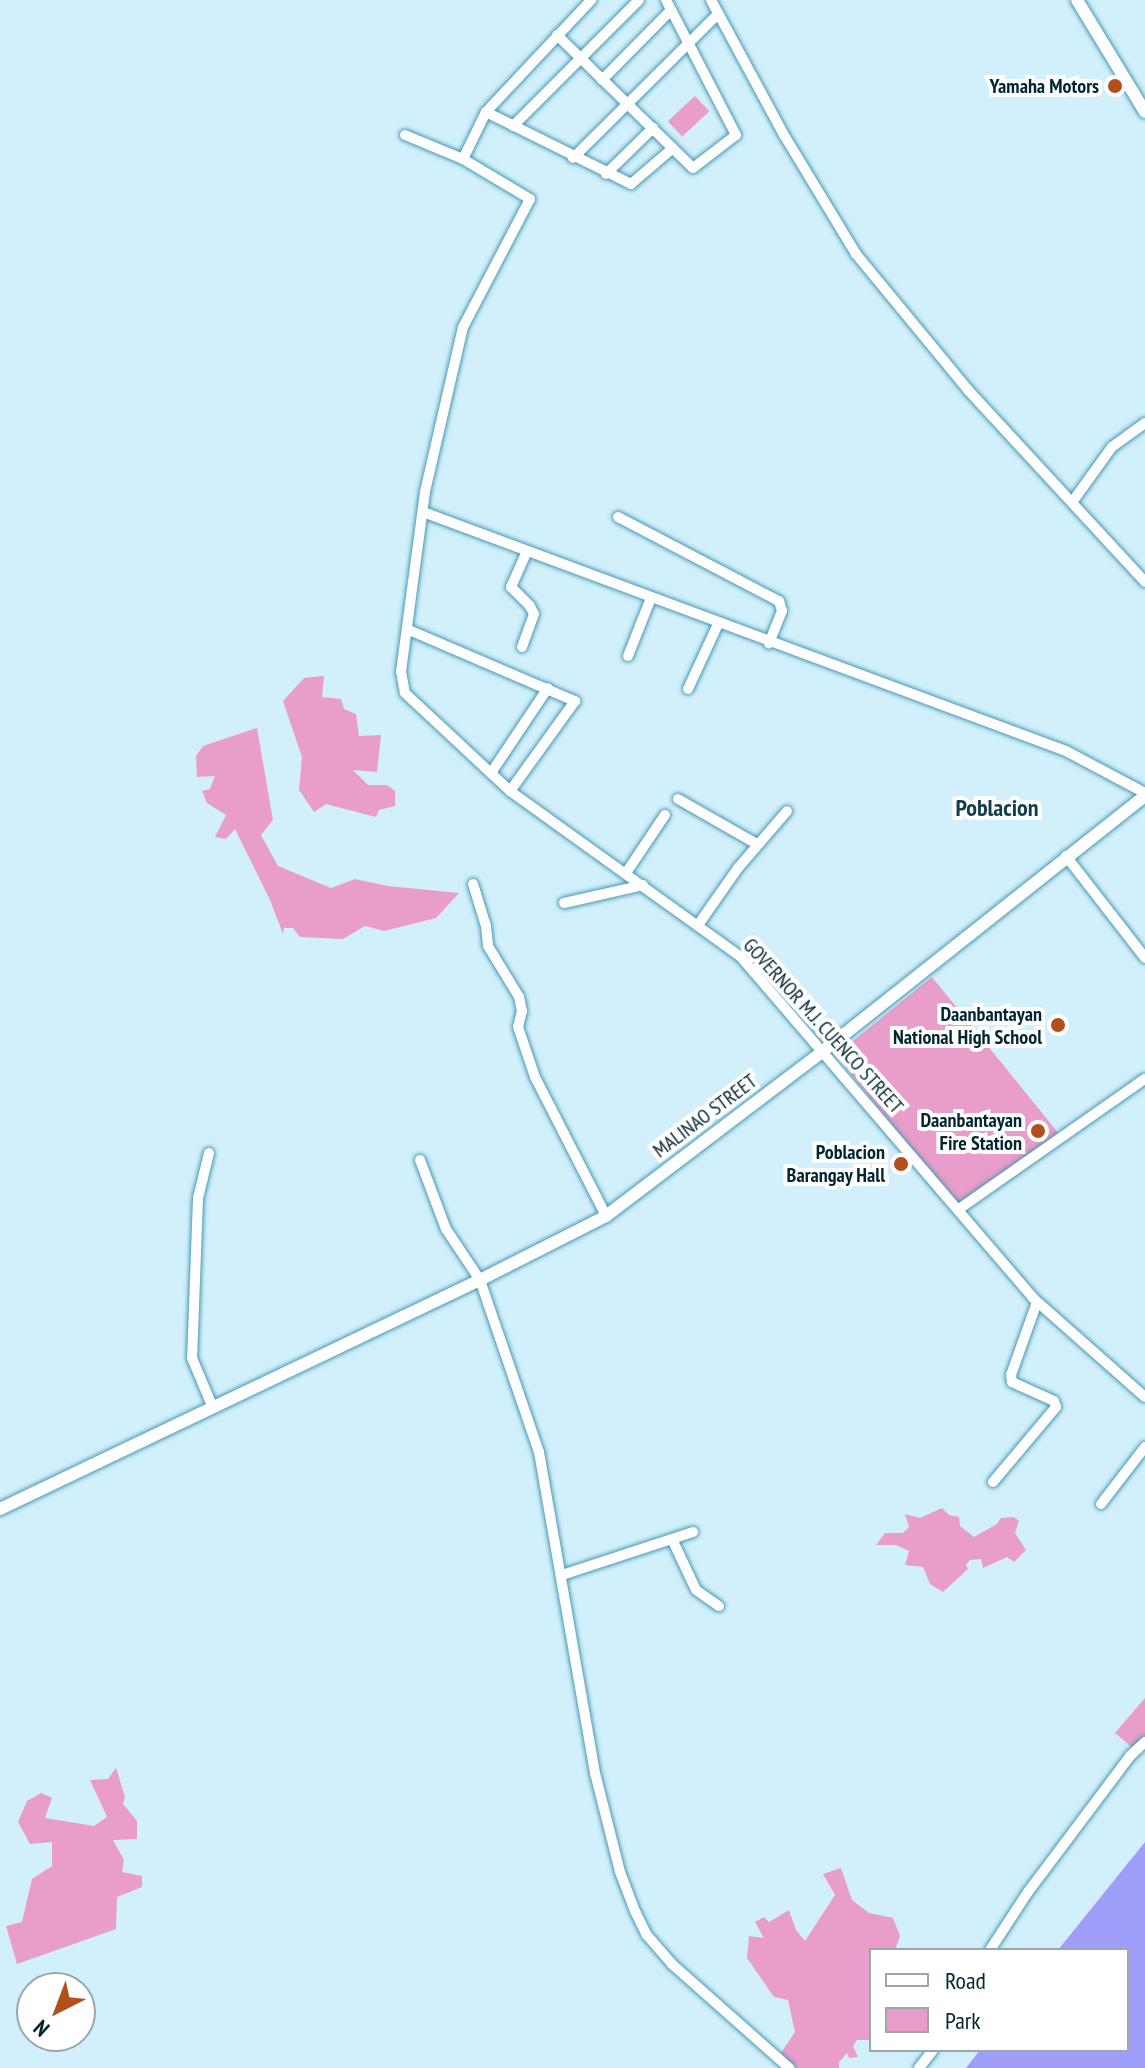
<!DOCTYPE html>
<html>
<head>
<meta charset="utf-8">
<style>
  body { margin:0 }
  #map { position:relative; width:1145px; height:2068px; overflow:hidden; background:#d1f0fb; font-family:"PT Sans Narrow",sans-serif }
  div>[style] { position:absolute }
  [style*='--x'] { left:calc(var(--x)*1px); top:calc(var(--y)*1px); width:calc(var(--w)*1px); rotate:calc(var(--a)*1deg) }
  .green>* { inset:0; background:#e99dcb; transform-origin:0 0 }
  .water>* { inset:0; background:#9e9dfa }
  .roads { filter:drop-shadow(0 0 2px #4899b4) drop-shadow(0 0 2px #4899b4) }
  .minor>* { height:10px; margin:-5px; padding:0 5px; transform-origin:5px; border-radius:5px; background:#fff }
  .major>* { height:12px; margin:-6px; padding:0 6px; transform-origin:6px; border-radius:6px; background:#fff }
  .dots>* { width:22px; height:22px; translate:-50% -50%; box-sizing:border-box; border:4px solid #fff; border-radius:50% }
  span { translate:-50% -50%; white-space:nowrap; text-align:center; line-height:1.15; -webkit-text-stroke:8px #fff; paint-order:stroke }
  .poi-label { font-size:20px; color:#022631; font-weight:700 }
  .right { translate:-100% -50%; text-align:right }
  .street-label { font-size:20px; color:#022631 }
  .quarter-label { font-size:24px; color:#123e4c; font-weight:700 }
  .legend { position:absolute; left:869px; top:1948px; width:260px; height:104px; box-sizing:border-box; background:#fff; border:2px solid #9aa8ad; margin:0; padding:10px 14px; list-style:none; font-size:24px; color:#022631 }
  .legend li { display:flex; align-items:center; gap:16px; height:40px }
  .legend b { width:40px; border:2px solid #9aa8ad }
  .north { position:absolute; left:16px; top:1972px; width:80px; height:80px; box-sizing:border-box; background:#fff; border:2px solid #9aa8ad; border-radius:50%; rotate:222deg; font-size:22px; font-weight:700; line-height:32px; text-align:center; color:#022631 }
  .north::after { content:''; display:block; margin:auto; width:28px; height:36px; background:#b34e1d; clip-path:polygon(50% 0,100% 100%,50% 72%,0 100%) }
</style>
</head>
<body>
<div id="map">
  <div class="green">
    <i style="left:695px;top:96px;width:21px;height:37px;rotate:47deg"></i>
    <i style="clip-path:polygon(324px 676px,322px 697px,341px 699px,344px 709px,356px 714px,359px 736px,381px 735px,377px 772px,353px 770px,368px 785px,387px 785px,395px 791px,395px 806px,379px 810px,376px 817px,326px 804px,314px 812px,299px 790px,302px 757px,283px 701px,304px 678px)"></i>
    <i style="clip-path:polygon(257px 728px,273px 820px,261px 835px,278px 866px,331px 888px,355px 879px,388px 886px,459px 893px,436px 918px,384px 931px,365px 926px,343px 939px,300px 937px,293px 928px,284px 928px,283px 934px,270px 900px,235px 829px,226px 839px,215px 837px,226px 815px,207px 803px,202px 791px,210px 789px,215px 776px,197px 777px,196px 756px,203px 746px)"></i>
    <i style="left:932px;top:977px;width:201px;height:124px;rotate:51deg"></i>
    <i style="clip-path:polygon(942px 1508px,949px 1515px,959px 1517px,960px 1526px,974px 1537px,997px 1524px,1001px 1518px,1014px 1517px,1019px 1521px,1015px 1533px,1026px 1550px,1014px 1562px,1007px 1557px,983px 1568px,981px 1559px,970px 1560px,966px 1565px,968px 1569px,943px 1592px,930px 1584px,923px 1567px,905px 1565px,909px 1551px,896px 1545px,876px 1545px,885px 1533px,903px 1533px,909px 1527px,905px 1514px,920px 1518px)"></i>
    <i style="clip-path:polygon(1145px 1698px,1145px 1738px,1134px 1749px,1115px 1733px)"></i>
    <i style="clip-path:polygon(116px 1768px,125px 1797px,123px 1804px,137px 1821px,137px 1839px,113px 1840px,124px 1860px,122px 1872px,142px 1876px,142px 1887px,117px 1897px,116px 1929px,17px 1964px,6px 1926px,22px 1922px,32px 1879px,52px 1866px,52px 1842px,30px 1844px,18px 1822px,27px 1801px,41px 1793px,52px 1798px,45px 1818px,94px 1826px,107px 1817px,90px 1780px,108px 1779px)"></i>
    <i style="clip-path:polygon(841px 1868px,852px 1900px,869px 1913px,893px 1918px,900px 1936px,895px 1950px,871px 1950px,871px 2040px,857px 2040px,853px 2046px,858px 2057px,849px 2058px,847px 2053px,839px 2062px,839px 2068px,796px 2068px,781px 2053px,795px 2032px,788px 2000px,774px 1997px,747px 1958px,749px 1936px,764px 1938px,755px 1922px,764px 1917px,769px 1922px,789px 1910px,796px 1930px,805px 1941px,835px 1895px,823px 1874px)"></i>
  </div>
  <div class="water">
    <i style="clip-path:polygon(1145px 1842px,1145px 2068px,966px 2068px,980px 2050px,1127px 2050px,1127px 1950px,1058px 1950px)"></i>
  </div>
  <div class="roads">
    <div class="minor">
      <i style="--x:711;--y:0;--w:153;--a:61.6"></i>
      <i style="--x:784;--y:135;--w:139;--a:58.8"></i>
      <i style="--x:856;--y:254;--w:176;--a:50.5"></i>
      <i style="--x:968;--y:390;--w:261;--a:47.3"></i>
      <i style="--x:557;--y:35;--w:190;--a:44.4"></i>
      <i style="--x:693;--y:168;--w:54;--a:-37.5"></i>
      <i style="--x:736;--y:135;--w:152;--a:-117.4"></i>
      <i style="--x:602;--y:80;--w:98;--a:-45.4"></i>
      <i style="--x:486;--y:112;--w:162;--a:26.4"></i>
      <i style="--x:631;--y:184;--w:55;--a:-40.6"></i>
      <i style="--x:513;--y:126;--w:178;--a:-45"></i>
      <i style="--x:405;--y:135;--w:63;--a:22.5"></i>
      <i style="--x:463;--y:159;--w:78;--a:30.8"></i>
      <i style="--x:530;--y:199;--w:144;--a:117.6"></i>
      <i style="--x:463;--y:327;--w:169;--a:103"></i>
      <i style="--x:425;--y:492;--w:181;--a:97.6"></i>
      <i style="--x:401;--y:671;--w:22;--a:80"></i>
      <i style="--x:405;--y:693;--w:144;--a:43"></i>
      <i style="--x:510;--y:791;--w:284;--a:35.7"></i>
      <i style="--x:741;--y:957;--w:449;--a:49.4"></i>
      <i style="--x:1033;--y:1298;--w:149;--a:41.5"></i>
      <i style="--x:573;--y:158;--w:204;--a:-44.8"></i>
      <i style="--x:463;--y:159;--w:52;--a:-63.9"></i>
      <i style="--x:486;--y:112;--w:154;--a:-46.8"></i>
      <i style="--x:606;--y:174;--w:66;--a:-44.4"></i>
      <i style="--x:1073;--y:501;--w:67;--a:-54.2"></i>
      <i style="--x:1112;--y:447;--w:41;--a:-36"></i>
      <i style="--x:423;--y:512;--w:686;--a:20.39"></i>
      <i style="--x:1066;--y:751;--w:89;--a:28"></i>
      <i style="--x:618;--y:517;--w:182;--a:27.6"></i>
      <i style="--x:779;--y:601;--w:10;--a:73"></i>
      <i style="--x:782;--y:611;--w:35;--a:112"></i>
      <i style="--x:409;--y:630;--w:181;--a:23.2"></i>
      <i style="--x:575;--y:701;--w:111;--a:125.8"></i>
      <i style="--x:522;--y:647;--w:35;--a:-70"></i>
      <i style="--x:534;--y:614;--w:9;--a:-117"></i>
      <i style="--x:530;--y:606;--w:27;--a:-135"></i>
      <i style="--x:511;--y:587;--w:37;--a:-66"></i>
      <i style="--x:628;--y:656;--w:62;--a:-68.4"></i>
      <i style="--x:688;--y:689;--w:72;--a:-65.2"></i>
      <i style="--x:491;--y:773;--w:102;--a:-56.2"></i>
      <i style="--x:678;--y:799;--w:91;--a:29.7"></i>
      <i style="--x:1066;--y:856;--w:129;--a:52.2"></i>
      <i style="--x:626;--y:873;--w:70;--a:-56.1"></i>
      <i style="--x:473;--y:884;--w:44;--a:72.8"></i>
      <i style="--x:486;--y:926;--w:20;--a:84"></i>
      <i style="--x:488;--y:946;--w:60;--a:58.7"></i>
      <i style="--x:519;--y:997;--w:14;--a:78"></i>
      <i style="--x:522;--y:1011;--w:16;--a:104"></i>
      <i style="--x:518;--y:1027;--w:53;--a:71.2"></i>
      <i style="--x:535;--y:1077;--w:156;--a:62.9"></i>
      <i style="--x:564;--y:903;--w:81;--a:-12.8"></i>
      <i style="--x:698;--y:925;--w:70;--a:-54.9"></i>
      <i style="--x:738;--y:868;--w:75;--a:-49.3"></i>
      <i style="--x:209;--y:1153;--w:46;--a:103.7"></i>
      <i style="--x:198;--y:1198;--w:160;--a:92.1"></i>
      <i style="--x:192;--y:1358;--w:54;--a:67.2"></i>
      <i style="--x:420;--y:1160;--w:74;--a:69.4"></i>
      <i style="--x:446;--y:1229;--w:61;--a:56.3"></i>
      <i style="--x:480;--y:1280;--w:182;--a:71.1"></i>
      <i style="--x:539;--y:1452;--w:326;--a:80.1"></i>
      <i style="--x:595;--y:1773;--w:102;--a:75.8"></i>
      <i style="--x:620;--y:1872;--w:42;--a:69"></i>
      <i style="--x:635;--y:1911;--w:25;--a:64"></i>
      <i style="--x:646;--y:1934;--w:40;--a:49"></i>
      <i style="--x:672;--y:1964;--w:157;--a:41.6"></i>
      <i style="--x:959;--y:1209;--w:227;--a:-35"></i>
      <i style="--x:993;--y:1482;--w:98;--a:-50"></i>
      <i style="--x:1056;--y:1407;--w:6;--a:-108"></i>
      <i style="--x:1054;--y:1401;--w:46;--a:-155.7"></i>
      <i style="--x:1012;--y:1382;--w:7;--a:-98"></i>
      <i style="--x:1011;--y:1375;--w:77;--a:-70.4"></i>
      <i style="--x:1101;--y:1504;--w:72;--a:-52.3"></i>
      <i style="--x:672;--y:1539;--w:56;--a:64.8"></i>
      <i style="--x:696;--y:1590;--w:28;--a:35"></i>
      <i style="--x:562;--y:1575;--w:138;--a:-18.2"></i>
      <i style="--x:990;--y:1950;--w:69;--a:-56.8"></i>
      <i style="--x:1028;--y:1892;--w:170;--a:-53.1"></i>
      <i style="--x:1130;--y:1756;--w:21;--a:-43"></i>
      <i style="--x:919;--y:2068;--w:23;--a:-52"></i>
    </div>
    <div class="major">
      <i style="--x:1077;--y:0;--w:131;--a:58.7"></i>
      <i style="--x:0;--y:1509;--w:532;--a:-25.51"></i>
      <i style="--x:480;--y:1280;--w:141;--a:-26.9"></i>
      <i style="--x:606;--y:1216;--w:273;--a:-37.2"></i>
      <i style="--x:823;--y:1051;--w:411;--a:-38.4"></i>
    </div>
  </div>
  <div class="dots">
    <i style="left:1115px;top:86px;background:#b34e1d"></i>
    <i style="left:1058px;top:1025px;background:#b34e1d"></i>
    <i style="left:1038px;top:1131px;background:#b34e1d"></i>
    <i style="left:901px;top:1164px;background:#b34e1d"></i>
  </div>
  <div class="poi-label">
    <span class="right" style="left:1099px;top:86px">Yamaha Motors</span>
    <span class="right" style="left:1042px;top:1026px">Daanbantayan<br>National High School</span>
    <span class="right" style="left:1022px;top:1132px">Daanbantayan<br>Fire Station</span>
    <span class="right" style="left:885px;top:1164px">Poblacion<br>Barangay Hall</span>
  </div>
  <div class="street-label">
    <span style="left:823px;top:1026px;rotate:48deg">GOVERNOR M.J. CUENCO STREET</span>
    <span style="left:705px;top:1116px;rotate:-37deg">MALINAO STREET</span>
  </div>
  <div class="quarter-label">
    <span style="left:997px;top:808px">Poblacion</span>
  </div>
  <ul class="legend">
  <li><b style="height:10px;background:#fff"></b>Road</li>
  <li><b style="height:22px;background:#e99dcb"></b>Park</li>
  </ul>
  <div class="north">N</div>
</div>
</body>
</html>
